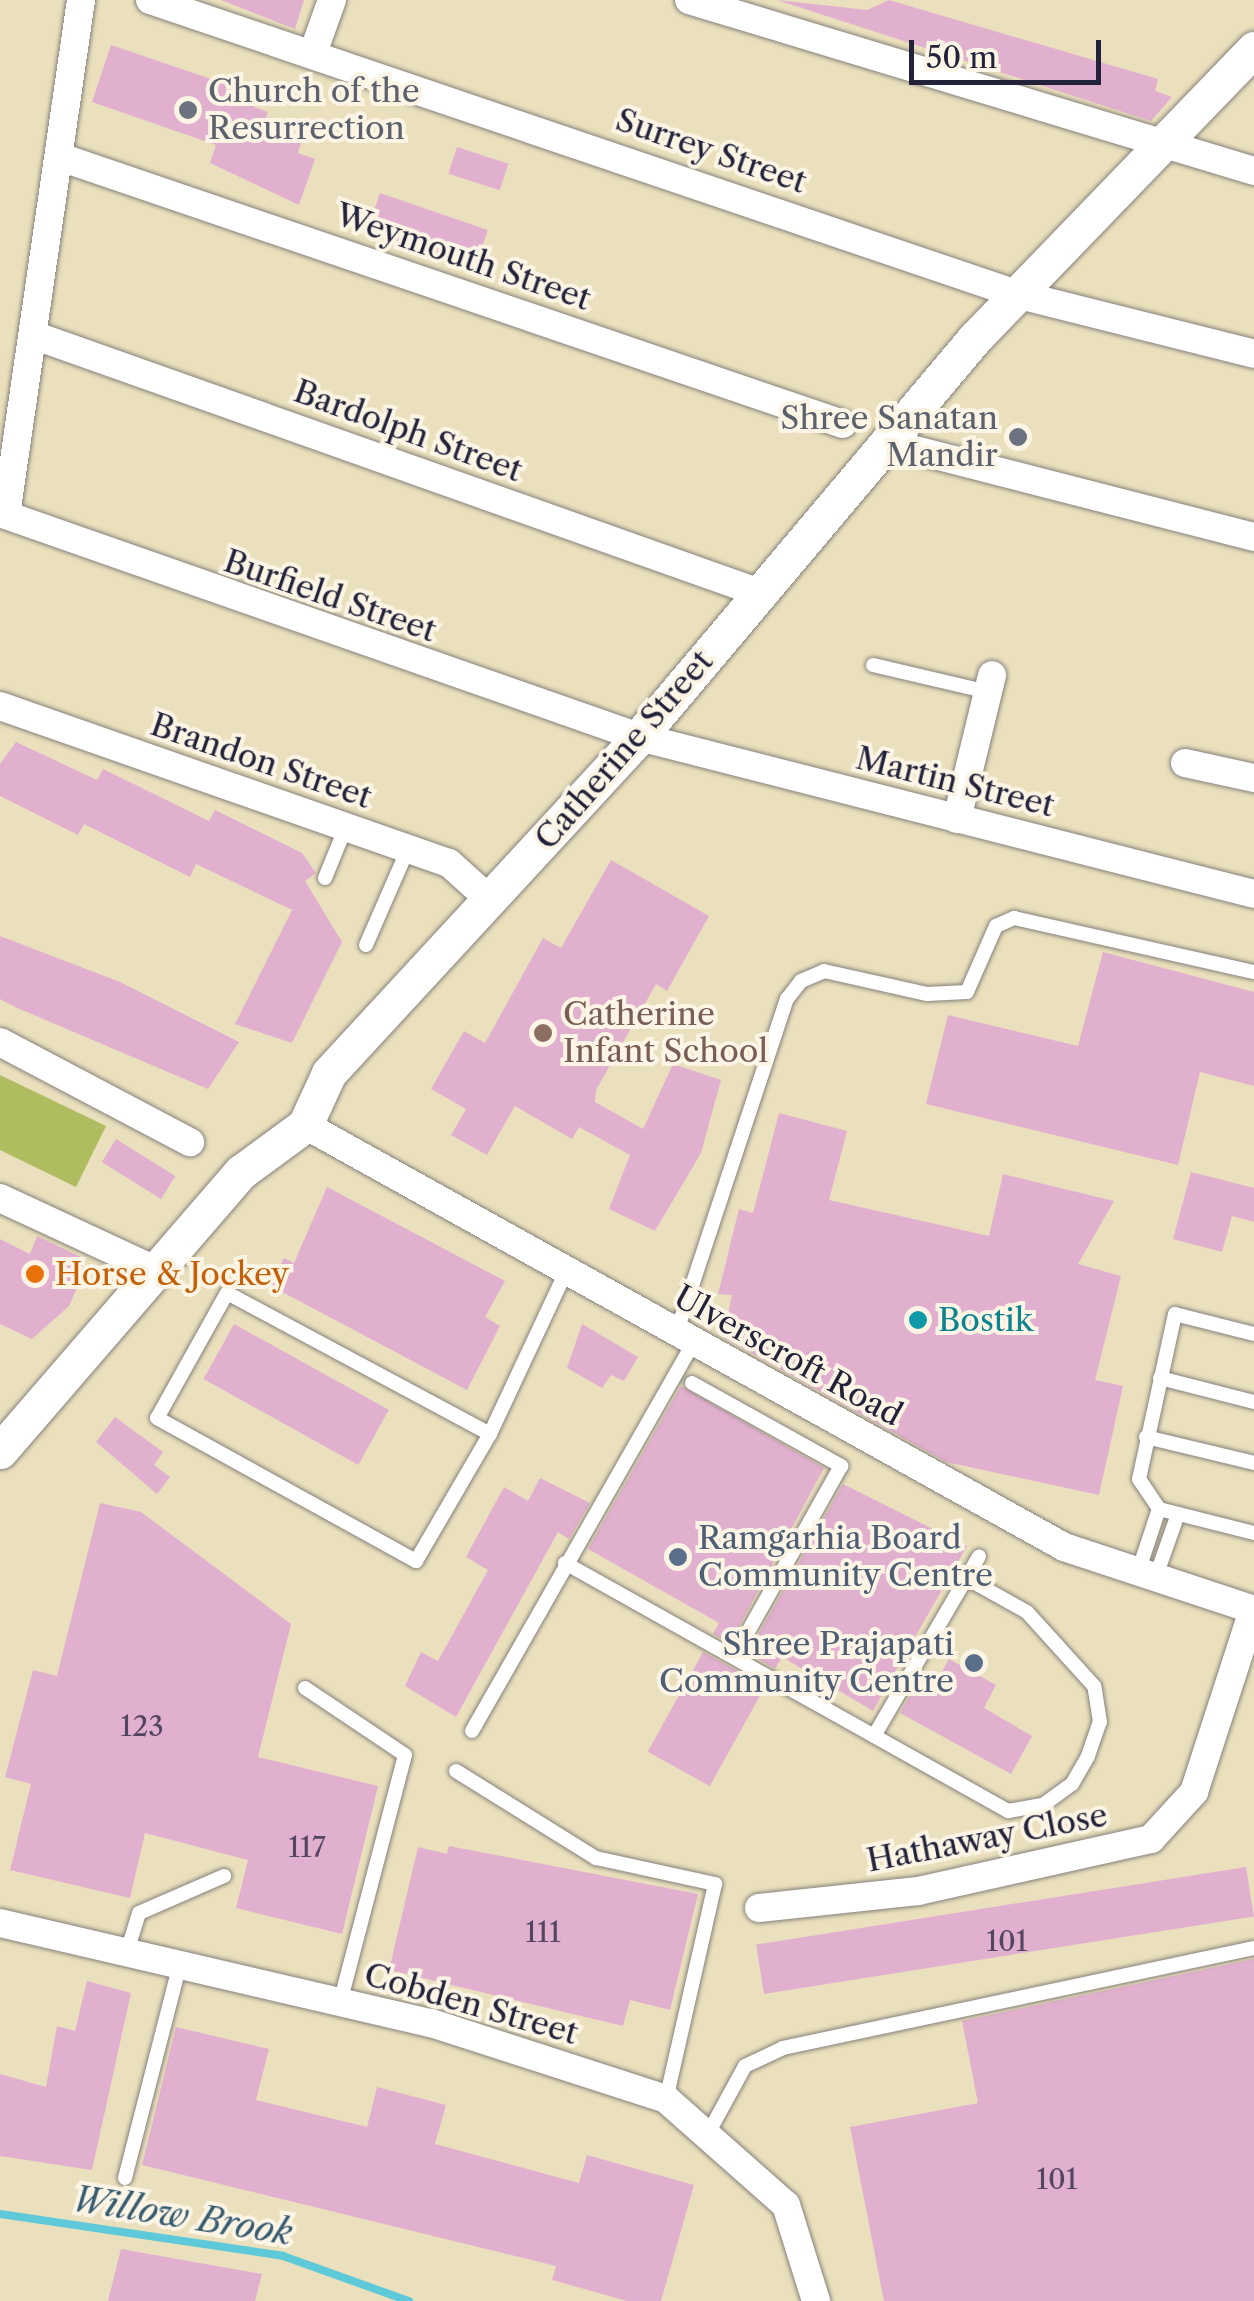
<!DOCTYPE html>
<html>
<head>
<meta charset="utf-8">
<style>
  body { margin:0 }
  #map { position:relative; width:1254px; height:2301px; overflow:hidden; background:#eae0bd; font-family:"Libre Caslon Text",serif }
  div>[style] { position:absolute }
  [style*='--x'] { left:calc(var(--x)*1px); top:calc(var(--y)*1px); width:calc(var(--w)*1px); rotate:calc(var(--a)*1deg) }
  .green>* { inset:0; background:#adbd60 }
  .stream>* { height:8px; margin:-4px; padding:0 4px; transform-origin:4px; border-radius:4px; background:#5ec9d8 }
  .building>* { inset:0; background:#e2b0cf; transform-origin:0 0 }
  .roads { filter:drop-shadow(0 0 2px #86817c) drop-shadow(0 0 2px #86817c) }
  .service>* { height:14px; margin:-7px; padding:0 7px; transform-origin:7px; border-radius:7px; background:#fff }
  .minor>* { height:28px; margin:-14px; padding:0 14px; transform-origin:14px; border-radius:14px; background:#fff }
  .tertiary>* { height:35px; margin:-17.5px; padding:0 17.5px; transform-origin:17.5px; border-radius:17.5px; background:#fff }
  .dots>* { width:28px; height:28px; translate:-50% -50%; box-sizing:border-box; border:5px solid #fcf5e5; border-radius:50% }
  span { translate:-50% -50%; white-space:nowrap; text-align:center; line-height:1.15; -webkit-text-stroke:8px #fcf5e5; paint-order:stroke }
  .number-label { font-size:28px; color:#524660 }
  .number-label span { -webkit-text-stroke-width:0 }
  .worship-label { font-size:32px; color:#5b616d }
  .left { translate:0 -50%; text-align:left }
  .right { translate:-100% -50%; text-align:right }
  .street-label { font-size:32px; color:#22223b }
  .education-label { font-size:32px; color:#785e54 }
  .food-label { font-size:32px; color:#c56008 }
  .culture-label { font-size:32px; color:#0d838f }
  .service-label { font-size:32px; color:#4e5e75 }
  .water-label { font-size:35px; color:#375c72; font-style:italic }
  .scale { position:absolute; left:909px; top:40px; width:192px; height:45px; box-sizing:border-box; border:5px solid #22223b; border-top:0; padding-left:12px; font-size:30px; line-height:35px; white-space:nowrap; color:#22223b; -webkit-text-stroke:8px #fcf5e5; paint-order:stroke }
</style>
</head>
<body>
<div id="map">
  <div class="green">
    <i style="clip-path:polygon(0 1075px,106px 1126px,76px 1187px,0 1150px)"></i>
  </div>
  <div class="stream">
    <i style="--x:0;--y:2214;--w:286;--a:8.4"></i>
    <i style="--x:283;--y:2256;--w:134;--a:19.7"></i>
  </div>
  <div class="building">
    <i style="clip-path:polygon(221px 0,304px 0,295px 29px)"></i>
    <i style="clip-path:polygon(777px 0,867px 10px,889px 0,1158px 79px,1155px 91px,1172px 97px,1151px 121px)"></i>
    <i style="clip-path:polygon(111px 45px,258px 95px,254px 107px,268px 112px,263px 126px,302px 139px,298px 153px,315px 159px,299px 205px,210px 163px,216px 145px,92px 102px)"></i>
    <i style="left:457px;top:147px;width:54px;height:28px;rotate:18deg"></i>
    <i style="left:380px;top:193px;width:114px;height:41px;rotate:19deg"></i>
    <i style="clip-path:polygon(16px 742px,97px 780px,103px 769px,209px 821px,215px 810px,302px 853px,316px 873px,305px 881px,342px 942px,292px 1043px,235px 1024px,292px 910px,196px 864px,190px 877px,84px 824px,78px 835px,0 796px,0 764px)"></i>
    <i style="clip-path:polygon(611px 860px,709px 916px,667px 991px,656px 984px,596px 1090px,595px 1102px,643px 1129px,673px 1064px,721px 1080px,701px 1153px,655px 1231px,609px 1209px,630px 1155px,579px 1127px,572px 1139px,515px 1106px,487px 1155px,451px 1135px,466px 1109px,431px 1089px,464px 1031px,485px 1043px,543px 938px,561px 948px)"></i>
    <i style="clip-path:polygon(0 936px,120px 982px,239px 1042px,208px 1089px,15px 1007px,0 999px)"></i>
    <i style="clip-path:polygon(1103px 952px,1254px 992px,1254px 1086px,1200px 1072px,1178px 1165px,926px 1104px,948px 1015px,1078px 1046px)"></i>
    <i style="clip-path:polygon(779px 1113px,847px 1131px,829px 1200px,989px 1236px,1003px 1174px,1114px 1201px,1078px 1264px,1121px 1276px,1095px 1380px,1123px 1386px,1099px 1495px,946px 1462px,723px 1337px,732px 1295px,718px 1294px,739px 1209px,753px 1213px)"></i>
    <i style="left:116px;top:1139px;width:70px;height:27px;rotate:32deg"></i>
    <i style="clip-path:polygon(1191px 1172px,1254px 1188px,1254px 1222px,1232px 1216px,1222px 1252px,1173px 1239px)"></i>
    <i style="clip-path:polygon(327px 1187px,505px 1281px,485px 1317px,500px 1326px,467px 1390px,269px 1285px,284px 1258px,294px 1263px)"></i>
    <i style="clip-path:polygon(37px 1236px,81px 1257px,84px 1272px,69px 1306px,32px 1339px,0 1324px,0 1239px,30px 1254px)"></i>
    <i style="left:234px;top:1324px;width:177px;height:63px;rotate:29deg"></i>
    <i style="clip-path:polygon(582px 1324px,638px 1357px,624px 1381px,611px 1375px,602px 1388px,567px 1368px)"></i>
    <i style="clip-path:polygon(681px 1386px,824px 1468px,730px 1643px,713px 1634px,719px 1623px,588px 1549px)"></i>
    <i style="clip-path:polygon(115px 1417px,163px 1452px,154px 1465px,170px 1477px,157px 1494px,96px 1442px)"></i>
    <i style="clip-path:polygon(540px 1478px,590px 1503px,569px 1539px,558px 1532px,456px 1717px,405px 1686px,421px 1652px,438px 1661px,488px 1570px,466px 1557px,504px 1487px,528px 1501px)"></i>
    <i style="clip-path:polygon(843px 1484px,967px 1546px,873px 1711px,782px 1657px,775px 1669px,748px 1653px)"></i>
    <i style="clip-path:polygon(100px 1503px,141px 1512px,291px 1624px,258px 1757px,378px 1786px,342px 1934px,236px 1908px,248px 1860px,145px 1833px,130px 1898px,10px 1870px,31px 1784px,5px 1777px,33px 1670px,57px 1676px)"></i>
    <i style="left:703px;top:1652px;width:71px;height:114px;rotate:29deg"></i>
    <i style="clip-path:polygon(949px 1659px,996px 1685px,984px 1708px,1032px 1736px,1011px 1774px,900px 1713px,922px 1675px,936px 1682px)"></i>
    <i style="clip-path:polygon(449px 1846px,698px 1894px,670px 2010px,630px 2000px,623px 2026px,389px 1970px,418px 1847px,447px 1854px)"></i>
    <i style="left:1246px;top:1867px;width:50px;height:496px;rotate:81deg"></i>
    <i style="clip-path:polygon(1254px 1959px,1254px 2301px,884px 2301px,850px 2127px,978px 2103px,962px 2021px)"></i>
    <i style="clip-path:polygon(87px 1981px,131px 1993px,92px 2170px,0 2156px,0 2074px,46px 2087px,57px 2026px,75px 2031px)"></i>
    <i style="clip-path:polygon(176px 2027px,269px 2049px,256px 2100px,367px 2127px,377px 2087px,446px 2105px,435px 2144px,579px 2183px,587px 2155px,694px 2185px,661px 2301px,627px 2301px,552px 2280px,556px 2266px,142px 2165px)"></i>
    <i style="clip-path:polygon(121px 2249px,262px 2274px,255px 2301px,108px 2301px)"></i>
  </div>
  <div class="roads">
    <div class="service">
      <i style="--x:873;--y:665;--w:118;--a:13.2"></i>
      <i style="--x:325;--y:878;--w:53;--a:-67.8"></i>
      <i style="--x:366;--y:945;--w:105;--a:-66.4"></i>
      <i style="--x:676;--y:1334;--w:353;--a:-71.7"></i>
      <i style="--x:787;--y:999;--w:23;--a:-52"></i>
      <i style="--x:801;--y:981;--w:25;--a:-23"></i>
      <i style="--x:824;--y:971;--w:106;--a:12.6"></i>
      <i style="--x:927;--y:994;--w:40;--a:-2.9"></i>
      <i style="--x:967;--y:992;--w:72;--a:-66.3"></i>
      <i style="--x:996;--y:926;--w:20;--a:-24"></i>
      <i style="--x:1014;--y:918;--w:246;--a:12.7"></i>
      <i style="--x:1254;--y:1334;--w:81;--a:-165.8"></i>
      <i style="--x:1175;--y:1314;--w:169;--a:102.3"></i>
      <i style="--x:1139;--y:1479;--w:36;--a:56"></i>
      <i style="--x:1159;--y:1509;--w:98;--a:14.2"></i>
      <i style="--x:1160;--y:1378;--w:97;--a:14.3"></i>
      <i style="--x:692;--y:1383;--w:171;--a:29.1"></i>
      <i style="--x:841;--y:1466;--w:219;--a:119.3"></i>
      <i style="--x:490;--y:1434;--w:298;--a:-151.8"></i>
      <i style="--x:227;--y:1293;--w:143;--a:119.2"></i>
      <i style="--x:157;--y:1418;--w:296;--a:28.9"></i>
      <i style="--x:416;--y:1561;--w:147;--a:-59.8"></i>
      <i style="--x:490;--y:1434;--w:179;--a:-64.9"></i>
      <i style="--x:1146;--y:1437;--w:111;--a:13.5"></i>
      <i style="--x:565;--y:1563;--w:508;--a:29.24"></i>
      <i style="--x:1008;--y:1811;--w:36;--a:-10"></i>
      <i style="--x:1043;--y:1805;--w:36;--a:-36"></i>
      <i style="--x:1072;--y:1784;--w:32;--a:-60"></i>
      <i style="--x:1088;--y:1756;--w:36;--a:-71"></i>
      <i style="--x:1100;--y:1722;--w:36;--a:-99"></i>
      <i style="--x:1094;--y:1686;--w:100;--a:-132.2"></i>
      <i style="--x:1027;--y:1612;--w:70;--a:-150.9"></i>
      <i style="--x:1137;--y:1575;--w:70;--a:-71.6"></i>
      <i style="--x:1155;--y:1579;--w:69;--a:-70.5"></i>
      <i style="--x:305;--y:1688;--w:120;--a:33.8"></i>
      <i style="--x:405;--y:1755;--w:256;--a:104.7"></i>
      <i style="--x:472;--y:1731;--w:447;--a:-60.3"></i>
      <i style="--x:874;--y:1736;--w:208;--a:-59.7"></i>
      <i style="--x:456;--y:1771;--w:165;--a:31.9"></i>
      <i style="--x:596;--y:1858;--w:122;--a:12.3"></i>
      <i style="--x:715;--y:1884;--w:221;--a:102.8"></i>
      <i style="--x:126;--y:1955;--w:44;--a:-72.8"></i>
      <i style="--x:139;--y:1913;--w:93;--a:-23.5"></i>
      <i style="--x:710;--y:2130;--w:73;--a:-61.3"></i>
      <i style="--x:745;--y:2066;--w:42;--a:-25.3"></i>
      <i style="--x:783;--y:2048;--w:481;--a:-12"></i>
      <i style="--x:125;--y:2178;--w:218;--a:-75.6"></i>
    </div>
    <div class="minor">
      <i style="--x:150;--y:0;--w:915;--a:18.75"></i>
      <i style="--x:1016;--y:294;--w:245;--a:14.1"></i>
      <i style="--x:689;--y:0;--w:590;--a:16.84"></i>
      <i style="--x:313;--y:53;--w:56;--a:-70.3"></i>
      <i style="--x:60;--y:157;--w:827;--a:18.83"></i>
      <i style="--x:33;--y:335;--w:771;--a:19.54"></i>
      <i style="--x:884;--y:442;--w:382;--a:14.4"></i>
      <i style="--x:0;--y:513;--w:677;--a:19.32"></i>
      <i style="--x:639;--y:737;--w:635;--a:14.32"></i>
      <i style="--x:6;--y:515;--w:520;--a:-81.71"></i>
      <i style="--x:0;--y:706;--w:476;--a:19.3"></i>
      <i style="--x:449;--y:863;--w:54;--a:42"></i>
      <i style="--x:1185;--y:763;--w:71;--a:12.3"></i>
      <i style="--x:957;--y:819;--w:148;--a:-76.3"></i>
      <i style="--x:0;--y:1042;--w:215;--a:27.8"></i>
      <i style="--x:305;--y:1125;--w:868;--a:29.07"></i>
      <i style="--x:1064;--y:1547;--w:200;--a:18.3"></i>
      <i style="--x:0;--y:1198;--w:169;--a:24.9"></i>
      <i style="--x:759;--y:1908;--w:160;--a:-6.1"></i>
      <i style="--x:918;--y:1891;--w:239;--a:-12.6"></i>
      <i style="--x:1151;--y:1839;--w:64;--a:-47.5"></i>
      <i style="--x:1194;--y:1792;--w:191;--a:-72"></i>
      <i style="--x:0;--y:1923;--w:442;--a:13.1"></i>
      <i style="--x:431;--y:2023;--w:247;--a:17.9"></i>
      <i style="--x:666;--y:2099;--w:160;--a:41.5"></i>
      <i style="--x:786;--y:2205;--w:101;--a:72.6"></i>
    </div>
    <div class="tertiary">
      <i style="--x:0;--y:1451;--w:369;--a:-49.2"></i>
      <i style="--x:241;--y:1172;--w:79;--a:-36.3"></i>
      <i style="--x:305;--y:1125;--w:57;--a:-65.2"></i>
      <i style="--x:329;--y:1073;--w:457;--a:-47.3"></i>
      <i style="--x:639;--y:737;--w:522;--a:-49.9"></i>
      <i style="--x:975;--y:338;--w:402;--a:-46"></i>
    </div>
  </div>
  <div class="dots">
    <i style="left:188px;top:110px;background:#6b7280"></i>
    <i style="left:1018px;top:437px;background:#6b7280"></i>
    <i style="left:543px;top:1033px;background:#8d6e63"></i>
    <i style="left:35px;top:1274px;background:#e8710a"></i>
    <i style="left:918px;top:1320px;background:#0f9aa8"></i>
    <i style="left:678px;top:1557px;background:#5c6f8a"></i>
    <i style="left:974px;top:1663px;background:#5c6f8a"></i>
  </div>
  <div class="number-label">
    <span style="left:142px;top:1726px">123</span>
    <span style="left:307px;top:1847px">117</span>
    <span style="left:543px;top:1932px">111</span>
    <span style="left:1007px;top:1941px">101</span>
    <span style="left:1057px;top:2179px">101</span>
  </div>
  <div class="worship-label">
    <span class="left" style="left:208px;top:110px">Church of the<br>Resurrection</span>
    <span class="right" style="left:998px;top:437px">Shree Sanatan<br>Mandir</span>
  </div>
  <div class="street-label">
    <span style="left:711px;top:151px;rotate:19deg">Surrey Street</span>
    <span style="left:463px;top:257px;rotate:19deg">Weymouth Street</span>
    <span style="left:408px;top:431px;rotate:20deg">Bardolph Street</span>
    <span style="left:330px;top:596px;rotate:19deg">Burfield Street</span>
    <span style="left:624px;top:750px;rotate:-49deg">Catherine Street</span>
    <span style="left:261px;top:761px;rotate:19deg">Brandon Street</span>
    <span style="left:955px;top:782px;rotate:14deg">Martin Street</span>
    <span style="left:788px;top:1356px;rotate:29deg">Ulverscroft Road</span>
    <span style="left:987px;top:1838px;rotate:-11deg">Hathaway Close</span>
    <span style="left:471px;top:2004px;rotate:16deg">Cobden Street</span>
  </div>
  <div class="education-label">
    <span class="left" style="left:563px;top:1033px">Catherine<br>Infant School</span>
  </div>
  <div class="food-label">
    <span class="left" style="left:55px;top:1274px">Horse &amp; Jockey</span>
  </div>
  <div class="culture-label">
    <span class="left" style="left:938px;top:1320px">Bostik</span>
  </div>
  <div class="service-label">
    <span class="left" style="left:698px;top:1557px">Ramgarhia Board<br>Community Centre</span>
    <span class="right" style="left:954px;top:1663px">Shree Prajapati<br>Community Centre</span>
  </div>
  <div class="water-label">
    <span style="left:182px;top:2216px;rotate:9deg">Willow Brook</span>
  </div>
  <div class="scale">50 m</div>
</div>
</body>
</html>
